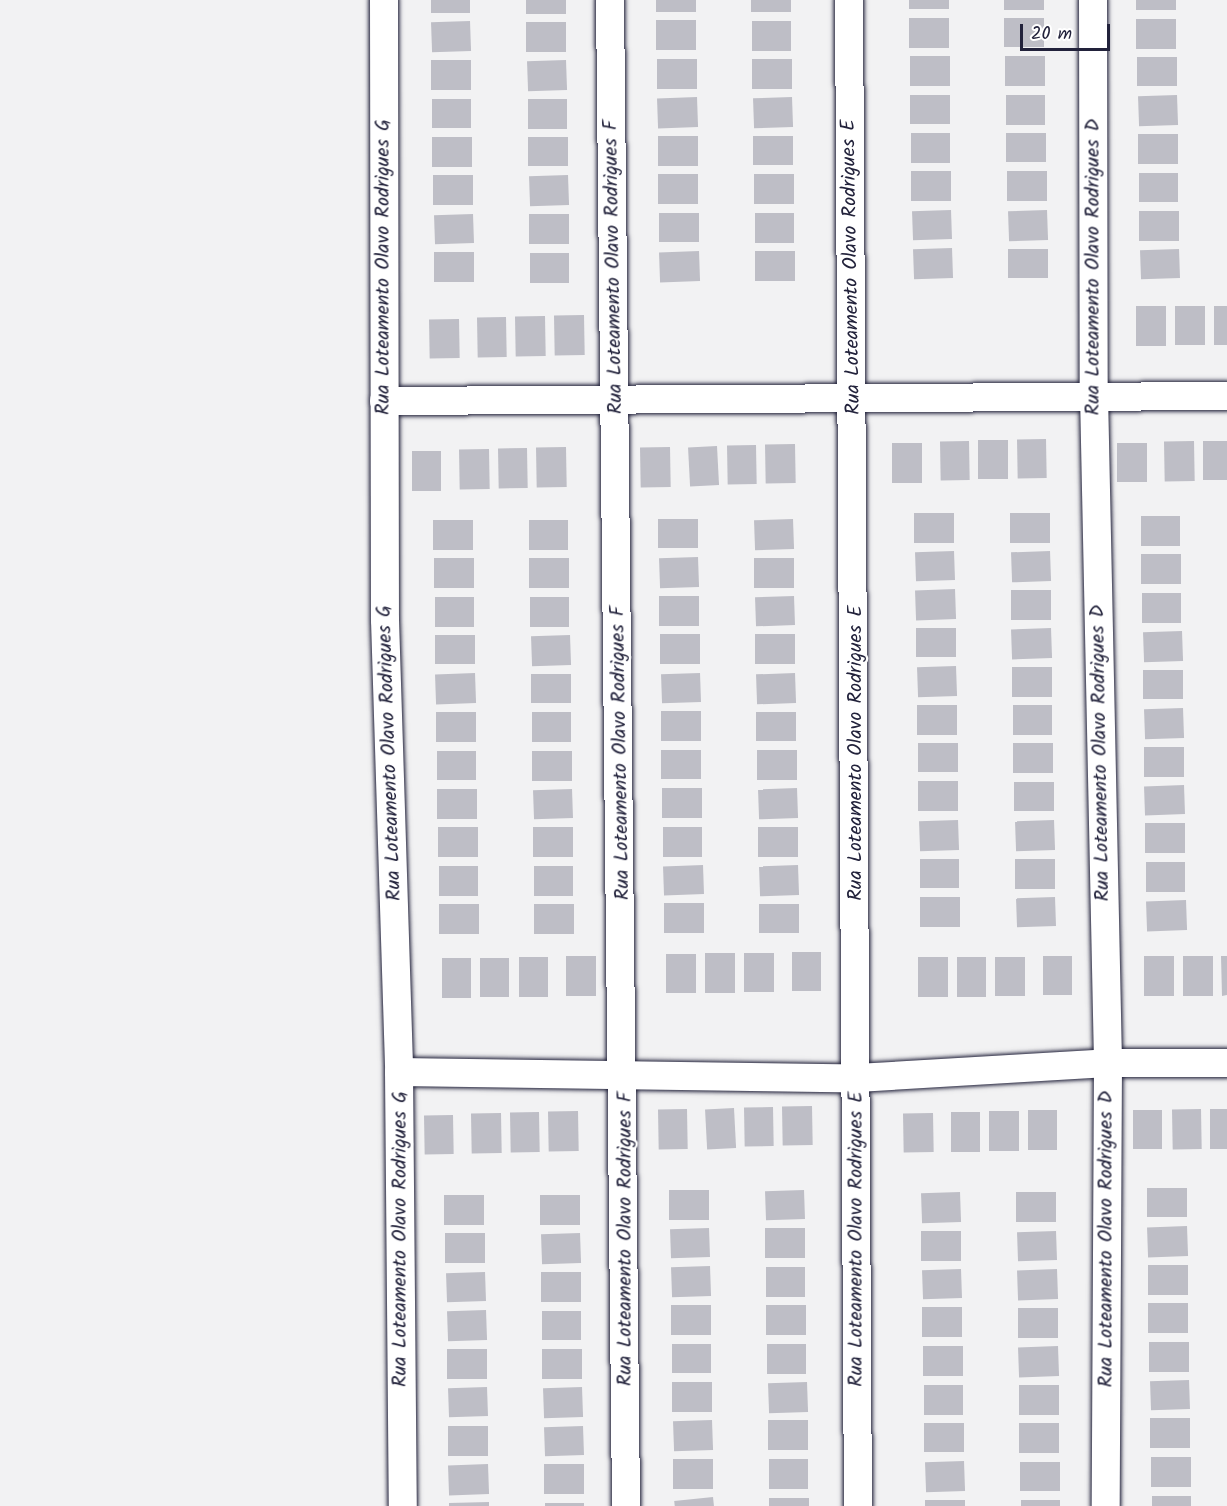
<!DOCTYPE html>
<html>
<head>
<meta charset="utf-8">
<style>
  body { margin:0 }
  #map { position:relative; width:1227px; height:1506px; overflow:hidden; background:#f2f2f3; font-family:Kalam,sans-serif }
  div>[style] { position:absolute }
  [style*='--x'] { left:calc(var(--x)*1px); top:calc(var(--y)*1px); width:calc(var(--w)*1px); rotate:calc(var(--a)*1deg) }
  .building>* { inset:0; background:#bebec6; transform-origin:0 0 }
  .roads { filter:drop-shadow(0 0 2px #22223b) drop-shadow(0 0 2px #22223b) }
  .minor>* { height:28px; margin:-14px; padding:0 14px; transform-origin:14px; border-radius:14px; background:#fff }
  span { translate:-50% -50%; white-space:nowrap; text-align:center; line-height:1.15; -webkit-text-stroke:4.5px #fff; paint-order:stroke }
  .street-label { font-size:20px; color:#22223b }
  .scale { position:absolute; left:1020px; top:24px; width:90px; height:27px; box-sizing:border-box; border:3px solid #22223b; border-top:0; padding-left:8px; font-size:18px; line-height:21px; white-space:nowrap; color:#22223b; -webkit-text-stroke:4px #fff; paint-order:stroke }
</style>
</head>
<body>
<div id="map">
  <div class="building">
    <i style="left:431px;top:0;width:39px;height:13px"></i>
    <i style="left:526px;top:0;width:40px;height:14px"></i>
    <i style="left:656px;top:0;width:40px;height:12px"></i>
    <i style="left:751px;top:0;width:40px;height:12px"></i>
    <i style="left:909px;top:0;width:40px;height:9px"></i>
    <i style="left:1004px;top:0;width:40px;height:10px"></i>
    <i style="left:1136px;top:0;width:40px;height:10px"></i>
    <i style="left:909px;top:18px;width:40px;height:30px"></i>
    <i style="left:1044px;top:18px;width:29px;height:40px;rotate:90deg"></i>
    <i style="left:1136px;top:19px;width:40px;height:30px"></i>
    <i style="left:696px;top:20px;width:30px;height:40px;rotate:90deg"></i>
    <i style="left:470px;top:21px;width:30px;height:39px;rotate:88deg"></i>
    <i style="left:752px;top:21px;width:39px;height:30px"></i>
    <i style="left:566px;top:22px;width:30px;height:40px;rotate:90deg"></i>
    <i style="left:950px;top:56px;width:30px;height:40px;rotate:90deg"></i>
    <i style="left:1045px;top:56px;width:30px;height:40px;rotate:90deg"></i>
    <i style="left:1177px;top:57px;width:29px;height:40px;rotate:90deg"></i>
    <i style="left:657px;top:59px;width:40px;height:30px"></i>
    <i style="left:752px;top:59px;width:40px;height:30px"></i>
    <i style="left:471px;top:60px;width:30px;height:40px;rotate:90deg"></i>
    <i style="left:566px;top:60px;width:30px;height:39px;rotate:88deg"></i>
    <i style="left:910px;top:95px;width:40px;height:29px"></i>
    <i style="left:1006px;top:95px;width:39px;height:30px"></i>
    <i style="left:1177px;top:95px;width:30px;height:39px;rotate:88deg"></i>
    <i style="left:697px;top:97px;width:30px;height:40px;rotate:88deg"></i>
    <i style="left:792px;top:97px;width:30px;height:39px;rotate:88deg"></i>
    <i style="left:432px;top:99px;width:39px;height:29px"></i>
    <i style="left:528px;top:99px;width:39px;height:30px"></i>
    <i style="left:911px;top:133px;width:39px;height:30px"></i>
    <i style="left:1046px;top:133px;width:29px;height:40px;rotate:90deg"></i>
    <i style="left:1178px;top:134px;width:30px;height:40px;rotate:90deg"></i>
    <i style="left:658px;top:136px;width:40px;height:30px"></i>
    <i style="left:793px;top:136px;width:29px;height:40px;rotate:90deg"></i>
    <i style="left:432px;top:137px;width:40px;height:30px"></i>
    <i style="left:568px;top:137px;width:29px;height:40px;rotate:90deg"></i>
    <i style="left:951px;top:171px;width:30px;height:40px;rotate:90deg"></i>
    <i style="left:1047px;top:171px;width:30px;height:40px;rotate:90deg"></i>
    <i style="left:1139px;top:173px;width:39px;height:29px"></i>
    <i style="left:698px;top:174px;width:30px;height:40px;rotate:90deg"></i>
    <i style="left:794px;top:174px;width:30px;height:40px;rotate:90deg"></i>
    <i style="left:473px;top:175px;width:30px;height:40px;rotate:90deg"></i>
    <i style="left:568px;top:175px;width:30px;height:39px;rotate:88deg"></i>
    <i style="left:951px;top:210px;width:29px;height:39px;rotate:88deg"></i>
    <i style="left:1047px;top:210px;width:30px;height:39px;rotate:88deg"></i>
    <i style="left:1139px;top:211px;width:40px;height:30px"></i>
    <i style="left:659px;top:213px;width:40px;height:29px"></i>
    <i style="left:755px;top:213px;width:39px;height:30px"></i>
    <i style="left:473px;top:214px;width:29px;height:39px;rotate:88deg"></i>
    <i style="left:569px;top:214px;width:30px;height:40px;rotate:90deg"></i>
    <i style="left:952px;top:248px;width:30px;height:39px;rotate:88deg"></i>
    <i style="left:1008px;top:249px;width:40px;height:29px"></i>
    <i style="left:1179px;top:249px;width:29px;height:39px;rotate:88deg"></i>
    <i style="left:699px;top:251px;width:30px;height:40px;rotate:88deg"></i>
    <i style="left:795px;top:251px;width:30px;height:40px;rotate:90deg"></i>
    <i style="left:474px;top:252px;width:30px;height:40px;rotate:90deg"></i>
    <i style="left:530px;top:253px;width:39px;height:30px"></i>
    <i style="left:1136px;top:306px;width:30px;height:40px"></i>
    <i style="left:1175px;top:306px;width:30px;height:39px"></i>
    <i style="left:1214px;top:306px;width:13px;height:39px"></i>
    <i style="left:584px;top:315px;width:40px;height:30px;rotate:89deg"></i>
    <i style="left:545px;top:316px;width:40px;height:30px;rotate:89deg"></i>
    <i style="left:506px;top:317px;width:40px;height:29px;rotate:89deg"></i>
    <i style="left:459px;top:319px;width:39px;height:30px;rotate:89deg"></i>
    <i style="left:1046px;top:439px;width:39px;height:29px;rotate:89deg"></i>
    <i style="left:1008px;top:440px;width:39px;height:30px;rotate:90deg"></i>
    <i style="left:969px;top:441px;width:39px;height:29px;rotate:89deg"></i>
    <i style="left:1194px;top:441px;width:40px;height:30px;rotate:89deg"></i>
    <i style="left:1203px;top:441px;width:24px;height:39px"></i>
    <i style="left:892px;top:443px;width:30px;height:40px"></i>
    <i style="left:1147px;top:443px;width:39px;height:30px;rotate:90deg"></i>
    <i style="left:795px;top:444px;width:39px;height:30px;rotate:89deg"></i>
    <i style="left:756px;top:445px;width:39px;height:29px;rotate:89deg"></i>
    <i style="left:717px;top:446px;width:39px;height:29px;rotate:87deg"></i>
    <i style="left:566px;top:447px;width:40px;height:30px;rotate:89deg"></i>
    <i style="left:670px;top:447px;width:40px;height:30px;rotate:89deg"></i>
    <i style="left:527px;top:448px;width:40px;height:29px;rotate:89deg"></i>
    <i style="left:489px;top:449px;width:40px;height:30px;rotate:89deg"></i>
    <i style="left:412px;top:451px;width:29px;height:40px"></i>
    <i style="left:914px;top:513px;width:40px;height:30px"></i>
    <i style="left:1010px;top:513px;width:40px;height:30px"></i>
    <i style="left:1141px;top:516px;width:39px;height:30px"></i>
    <i style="left:698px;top:519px;width:29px;height:40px;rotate:90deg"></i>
    <i style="left:793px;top:519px;width:30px;height:39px;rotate:88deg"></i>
    <i style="left:433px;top:520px;width:40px;height:30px"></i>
    <i style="left:529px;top:520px;width:39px;height:30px"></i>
    <i style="left:954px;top:551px;width:29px;height:39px;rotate:88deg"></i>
    <i style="left:1050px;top:551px;width:30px;height:39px;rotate:88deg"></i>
    <i style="left:1181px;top:554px;width:30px;height:40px;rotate:90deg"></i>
    <i style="left:698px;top:557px;width:30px;height:39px;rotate:88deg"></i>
    <i style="left:434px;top:558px;width:40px;height:30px"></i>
    <i style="left:569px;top:558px;width:30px;height:40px;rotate:90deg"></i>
    <i style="left:754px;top:558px;width:40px;height:30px"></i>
    <i style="left:955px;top:589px;width:30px;height:40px;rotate:88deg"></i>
    <i style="left:1011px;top:590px;width:40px;height:30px"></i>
    <i style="left:1142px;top:593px;width:39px;height:30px"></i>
    <i style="left:659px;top:596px;width:40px;height:30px"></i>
    <i style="left:794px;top:596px;width:29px;height:39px;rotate:88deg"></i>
    <i style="left:435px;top:597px;width:39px;height:30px"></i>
    <i style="left:530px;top:597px;width:39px;height:30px"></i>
    <i style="left:956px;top:628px;width:29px;height:40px;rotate:90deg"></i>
    <i style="left:1051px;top:628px;width:30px;height:40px;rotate:88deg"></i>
    <i style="left:1182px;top:631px;width:30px;height:39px;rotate:88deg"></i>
    <i style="left:700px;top:634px;width:30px;height:40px;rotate:90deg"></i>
    <i style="left:795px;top:634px;width:30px;height:40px;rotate:90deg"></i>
    <i style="left:475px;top:635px;width:29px;height:40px;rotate:90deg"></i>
    <i style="left:570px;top:635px;width:30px;height:39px;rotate:88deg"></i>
    <i style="left:956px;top:666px;width:30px;height:39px;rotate:88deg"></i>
    <i style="left:1012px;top:667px;width:40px;height:30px"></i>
    <i style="left:1143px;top:670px;width:40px;height:29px"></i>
    <i style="left:475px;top:673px;width:30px;height:40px;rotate:88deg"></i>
    <i style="left:700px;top:673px;width:29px;height:39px;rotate:88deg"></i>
    <i style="left:795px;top:673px;width:30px;height:39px;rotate:88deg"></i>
    <i style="left:531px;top:674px;width:40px;height:29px"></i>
    <i style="left:917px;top:705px;width:40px;height:30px"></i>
    <i style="left:1013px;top:705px;width:39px;height:30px"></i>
    <i style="left:1183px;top:708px;width:30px;height:39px;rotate:88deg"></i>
    <i style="left:701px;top:711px;width:30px;height:40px;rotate:90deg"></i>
    <i style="left:436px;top:712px;width:40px;height:30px"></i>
    <i style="left:532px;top:712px;width:39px;height:30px"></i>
    <i style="left:756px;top:712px;width:40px;height:29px"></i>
    <i style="left:958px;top:743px;width:29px;height:40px;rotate:90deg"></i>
    <i style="left:1053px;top:743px;width:30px;height:40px;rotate:90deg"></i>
    <i style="left:1144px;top:747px;width:40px;height:30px"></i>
    <i style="left:661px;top:750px;width:40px;height:29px"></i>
    <i style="left:757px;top:750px;width:40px;height:30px"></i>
    <i style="left:437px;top:751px;width:39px;height:29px"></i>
    <i style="left:532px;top:751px;width:40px;height:30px"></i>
    <i style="left:958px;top:781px;width:30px;height:40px;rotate:90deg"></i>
    <i style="left:1054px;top:782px;width:29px;height:40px;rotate:90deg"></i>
    <i style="left:1184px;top:785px;width:29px;height:40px;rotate:88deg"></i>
    <i style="left:662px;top:788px;width:40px;height:30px"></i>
    <i style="left:797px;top:788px;width:30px;height:39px;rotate:88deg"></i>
    <i style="left:437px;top:789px;width:40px;height:30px"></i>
    <i style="left:572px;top:789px;width:29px;height:39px;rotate:88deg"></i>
    <i style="left:958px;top:820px;width:30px;height:39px;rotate:88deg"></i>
    <i style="left:1054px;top:820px;width:30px;height:39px;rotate:88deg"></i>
    <i style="left:1185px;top:823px;width:30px;height:40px;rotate:90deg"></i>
    <i style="left:478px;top:827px;width:30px;height:40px;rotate:90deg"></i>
    <i style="left:573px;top:827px;width:30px;height:40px;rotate:90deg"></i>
    <i style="left:663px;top:827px;width:39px;height:30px"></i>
    <i style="left:758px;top:827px;width:40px;height:30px"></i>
    <i style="left:920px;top:859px;width:39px;height:29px"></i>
    <i style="left:1015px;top:859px;width:40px;height:30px"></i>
    <i style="left:1146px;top:862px;width:39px;height:30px"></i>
    <i style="left:703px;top:865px;width:29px;height:40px;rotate:88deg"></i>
    <i style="left:798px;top:865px;width:30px;height:39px;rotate:88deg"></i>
    <i style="left:439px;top:866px;width:39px;height:30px"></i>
    <i style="left:534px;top:866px;width:39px;height:30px"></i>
    <i style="left:920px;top:897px;width:40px;height:30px"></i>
    <i style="left:1055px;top:897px;width:29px;height:39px;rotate:88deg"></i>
    <i style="left:1186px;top:900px;width:30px;height:40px;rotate:88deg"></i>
    <i style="left:704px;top:903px;width:30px;height:40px;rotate:90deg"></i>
    <i style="left:479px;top:904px;width:30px;height:40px;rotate:90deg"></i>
    <i style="left:574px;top:904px;width:30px;height:40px;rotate:90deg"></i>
    <i style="left:759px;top:904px;width:40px;height:29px"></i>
    <i style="left:792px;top:952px;width:29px;height:39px"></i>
    <i style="left:705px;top:953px;width:30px;height:40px"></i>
    <i style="left:744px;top:953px;width:30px;height:39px"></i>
    <i style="left:666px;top:954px;width:30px;height:39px"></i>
    <i style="left:596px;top:956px;width:40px;height:30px;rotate:90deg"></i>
    <i style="left:1043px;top:956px;width:29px;height:39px"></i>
    <i style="left:1174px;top:956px;width:40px;height:30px;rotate:90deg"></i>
    <i style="left:1183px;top:956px;width:30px;height:40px"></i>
    <i style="clip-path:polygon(1221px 956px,1227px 956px,1227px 995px,1222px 996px)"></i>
    <i style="left:519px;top:957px;width:29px;height:40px"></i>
    <i style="left:948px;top:957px;width:40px;height:30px;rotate:90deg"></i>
    <i style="left:957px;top:957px;width:29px;height:40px"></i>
    <i style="left:995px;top:957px;width:30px;height:39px"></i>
    <i style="left:442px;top:958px;width:29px;height:40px"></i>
    <i style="left:480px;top:958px;width:29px;height:39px"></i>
    <i style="left:812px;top:1106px;width:39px;height:30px;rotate:89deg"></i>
    <i style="left:773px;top:1107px;width:39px;height:29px;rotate:89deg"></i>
    <i style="left:734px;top:1108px;width:40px;height:29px;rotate:87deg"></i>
    <i style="left:687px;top:1109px;width:40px;height:29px;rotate:89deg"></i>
    <i style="left:1201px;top:1109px;width:40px;height:29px;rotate:89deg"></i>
    <i style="left:1210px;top:1109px;width:17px;height:40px"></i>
    <i style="left:1028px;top:1110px;width:29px;height:40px"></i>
    <i style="left:1133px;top:1110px;width:29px;height:39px"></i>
    <i style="left:578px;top:1111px;width:40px;height:30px;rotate:89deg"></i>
    <i style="left:989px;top:1111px;width:30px;height:40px"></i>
    <i style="left:539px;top:1112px;width:40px;height:29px;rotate:89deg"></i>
    <i style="left:951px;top:1112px;width:29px;height:40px"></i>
    <i style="left:501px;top:1113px;width:40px;height:30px;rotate:89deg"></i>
    <i style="left:933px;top:1113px;width:39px;height:30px;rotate:89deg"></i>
    <i style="left:453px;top:1115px;width:39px;height:29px;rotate:89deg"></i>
    <i style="left:1187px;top:1188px;width:29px;height:40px;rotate:90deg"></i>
    <i style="left:669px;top:1190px;width:40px;height:30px"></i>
    <i style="left:804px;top:1190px;width:29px;height:39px;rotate:88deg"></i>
    <i style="left:960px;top:1192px;width:30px;height:39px;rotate:88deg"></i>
    <i style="left:1056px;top:1192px;width:30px;height:40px;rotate:90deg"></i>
    <i style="left:444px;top:1195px;width:40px;height:30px"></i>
    <i style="left:580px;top:1195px;width:30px;height:40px;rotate:90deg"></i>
    <i style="left:1187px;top:1226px;width:30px;height:40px;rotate:88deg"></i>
    <i style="left:709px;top:1228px;width:29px;height:39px;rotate:88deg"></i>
    <i style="left:805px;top:1228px;width:30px;height:40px;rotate:90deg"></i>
    <i style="left:921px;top:1231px;width:40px;height:30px"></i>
    <i style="left:1056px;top:1231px;width:29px;height:39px;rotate:88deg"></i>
    <i style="left:485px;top:1233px;width:30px;height:40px;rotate:90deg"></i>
    <i style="left:580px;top:1233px;width:30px;height:39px;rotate:88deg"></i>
    <i style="left:1148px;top:1265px;width:40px;height:30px"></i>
    <i style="left:710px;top:1266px;width:30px;height:39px;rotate:88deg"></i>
    <i style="left:766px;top:1267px;width:39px;height:30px"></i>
    <i style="left:961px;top:1269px;width:29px;height:39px;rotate:88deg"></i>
    <i style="left:1057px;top:1269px;width:30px;height:40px;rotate:88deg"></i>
    <i style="left:485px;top:1272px;width:29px;height:39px;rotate:88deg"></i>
    <i style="left:581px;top:1272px;width:30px;height:40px;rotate:90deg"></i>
    <i style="left:1188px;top:1303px;width:30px;height:40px;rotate:90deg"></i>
    <i style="left:671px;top:1305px;width:40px;height:30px"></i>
    <i style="left:806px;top:1305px;width:30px;height:40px;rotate:90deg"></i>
    <i style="left:962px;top:1307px;width:30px;height:40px;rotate:90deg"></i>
    <i style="left:1018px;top:1308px;width:40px;height:30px"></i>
    <i style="left:486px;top:1310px;width:30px;height:39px;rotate:88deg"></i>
    <i style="left:542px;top:1311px;width:39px;height:29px"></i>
    <i style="left:1149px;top:1342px;width:40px;height:30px"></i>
    <i style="left:672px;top:1344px;width:39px;height:29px"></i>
    <i style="left:767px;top:1344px;width:39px;height:30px"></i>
    <i style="left:923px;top:1346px;width:40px;height:30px"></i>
    <i style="left:1058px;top:1346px;width:30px;height:40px;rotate:88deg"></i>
    <i style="left:447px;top:1349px;width:40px;height:30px"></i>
    <i style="left:542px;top:1349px;width:40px;height:30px"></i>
    <i style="left:1189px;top:1380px;width:29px;height:39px;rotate:88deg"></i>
    <i style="left:672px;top:1382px;width:40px;height:30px"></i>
    <i style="left:807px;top:1382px;width:30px;height:39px;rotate:88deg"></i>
    <i style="left:924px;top:1385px;width:39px;height:30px"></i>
    <i style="left:1019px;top:1385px;width:40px;height:30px"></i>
    <i style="left:487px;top:1387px;width:29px;height:39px;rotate:88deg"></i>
    <i style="left:582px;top:1387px;width:30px;height:39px;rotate:88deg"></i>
    <i style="left:1190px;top:1418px;width:30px;height:40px;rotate:90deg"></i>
    <i style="left:712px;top:1420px;width:30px;height:39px;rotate:88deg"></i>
    <i style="left:808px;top:1420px;width:30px;height:40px;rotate:90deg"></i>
    <i style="left:964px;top:1423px;width:29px;height:40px;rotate:90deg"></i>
    <i style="left:1059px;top:1423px;width:30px;height:40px;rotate:90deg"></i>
    <i style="left:448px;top:1426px;width:40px;height:30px"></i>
    <i style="left:583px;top:1426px;width:29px;height:39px;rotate:88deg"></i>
    <i style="left:1191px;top:1457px;width:30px;height:40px;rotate:90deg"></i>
    <i style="left:673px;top:1459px;width:40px;height:30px"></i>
    <i style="left:769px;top:1459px;width:39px;height:30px"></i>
    <i style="left:964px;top:1461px;width:30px;height:39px;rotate:88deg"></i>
    <i style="left:1020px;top:1462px;width:40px;height:29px"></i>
    <i style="left:488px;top:1464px;width:30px;height:40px;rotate:88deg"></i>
    <i style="left:584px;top:1464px;width:30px;height:40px;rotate:90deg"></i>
    <i style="left:1152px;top:1496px;width:39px;height:10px"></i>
    <i style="left:713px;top:1497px;width:9px;height:39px;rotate:84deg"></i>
    <i style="left:769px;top:1498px;width:40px;height:8px"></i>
    <i style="left:925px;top:1500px;width:40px;height:6px"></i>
    <i style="left:1021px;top:1500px;width:39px;height:6px"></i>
    <i style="clip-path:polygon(489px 1502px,489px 1506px,449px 1506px,449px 1503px)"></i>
    <i style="left:545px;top:1503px;width:39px;height:3px"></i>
  </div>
  <div class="roads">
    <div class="minor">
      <i style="--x:384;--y:0;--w:620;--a:89.91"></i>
      <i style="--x:385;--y:620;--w:452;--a:88.2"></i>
      <i style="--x:399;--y:1072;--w:434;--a:89.5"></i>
      <i style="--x:610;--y:0;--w:1506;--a:89.39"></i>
      <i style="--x:849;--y:0;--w:1506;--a:89.66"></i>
      <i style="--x:1093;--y:0;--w:394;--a:89.9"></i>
      <i style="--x:1094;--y:394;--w:669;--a:88.8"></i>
      <i style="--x:1108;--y:1063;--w:443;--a:90.3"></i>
      <i style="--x:384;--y:401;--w:843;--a:-0.34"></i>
      <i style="--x:399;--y:1072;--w:458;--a:0.8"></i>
      <i style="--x:857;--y:1078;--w:251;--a:-3.4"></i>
      <i style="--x:1108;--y:1063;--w:119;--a:0"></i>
    </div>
  </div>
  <div class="street-label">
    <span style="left:384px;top:267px;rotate:-90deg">Rua Loteamento Olavo Rodrigues G</span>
    <span style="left:614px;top:267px;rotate:-91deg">Rua Loteamento Olavo Rodrigues F</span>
    <span style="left:852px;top:267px;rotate:-91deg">Rua Loteamento Olavo Rodrigues E</span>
    <span style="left:1094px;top:267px;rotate:-90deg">Rua Loteamento Olavo Rodrigues D</span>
    <span style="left:390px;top:753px;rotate:-92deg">Rua Loteamento Olavo Rodrigues G</span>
    <span style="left:621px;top:753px;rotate:-91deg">Rua Loteamento Olavo Rodrigues F</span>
    <span style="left:856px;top:753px;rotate:-90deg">Rua Loteamento Olavo Rodrigues E</span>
    <span style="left:1101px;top:753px;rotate:-91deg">Rua Loteamento Olavo Rodrigues D</span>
    <span style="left:401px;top:1239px;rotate:-90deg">Rua Loteamento Olavo Rodrigues G</span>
    <span style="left:626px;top:1239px;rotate:-90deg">Rua Loteamento Olavo Rodrigues F</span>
    <span style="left:857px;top:1239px;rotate:-90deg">Rua Loteamento Olavo Rodrigues E</span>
    <span style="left:1107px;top:1239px;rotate:-90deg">Rua Loteamento Olavo Rodrigues D</span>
  </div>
  <div class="scale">20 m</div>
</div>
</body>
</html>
